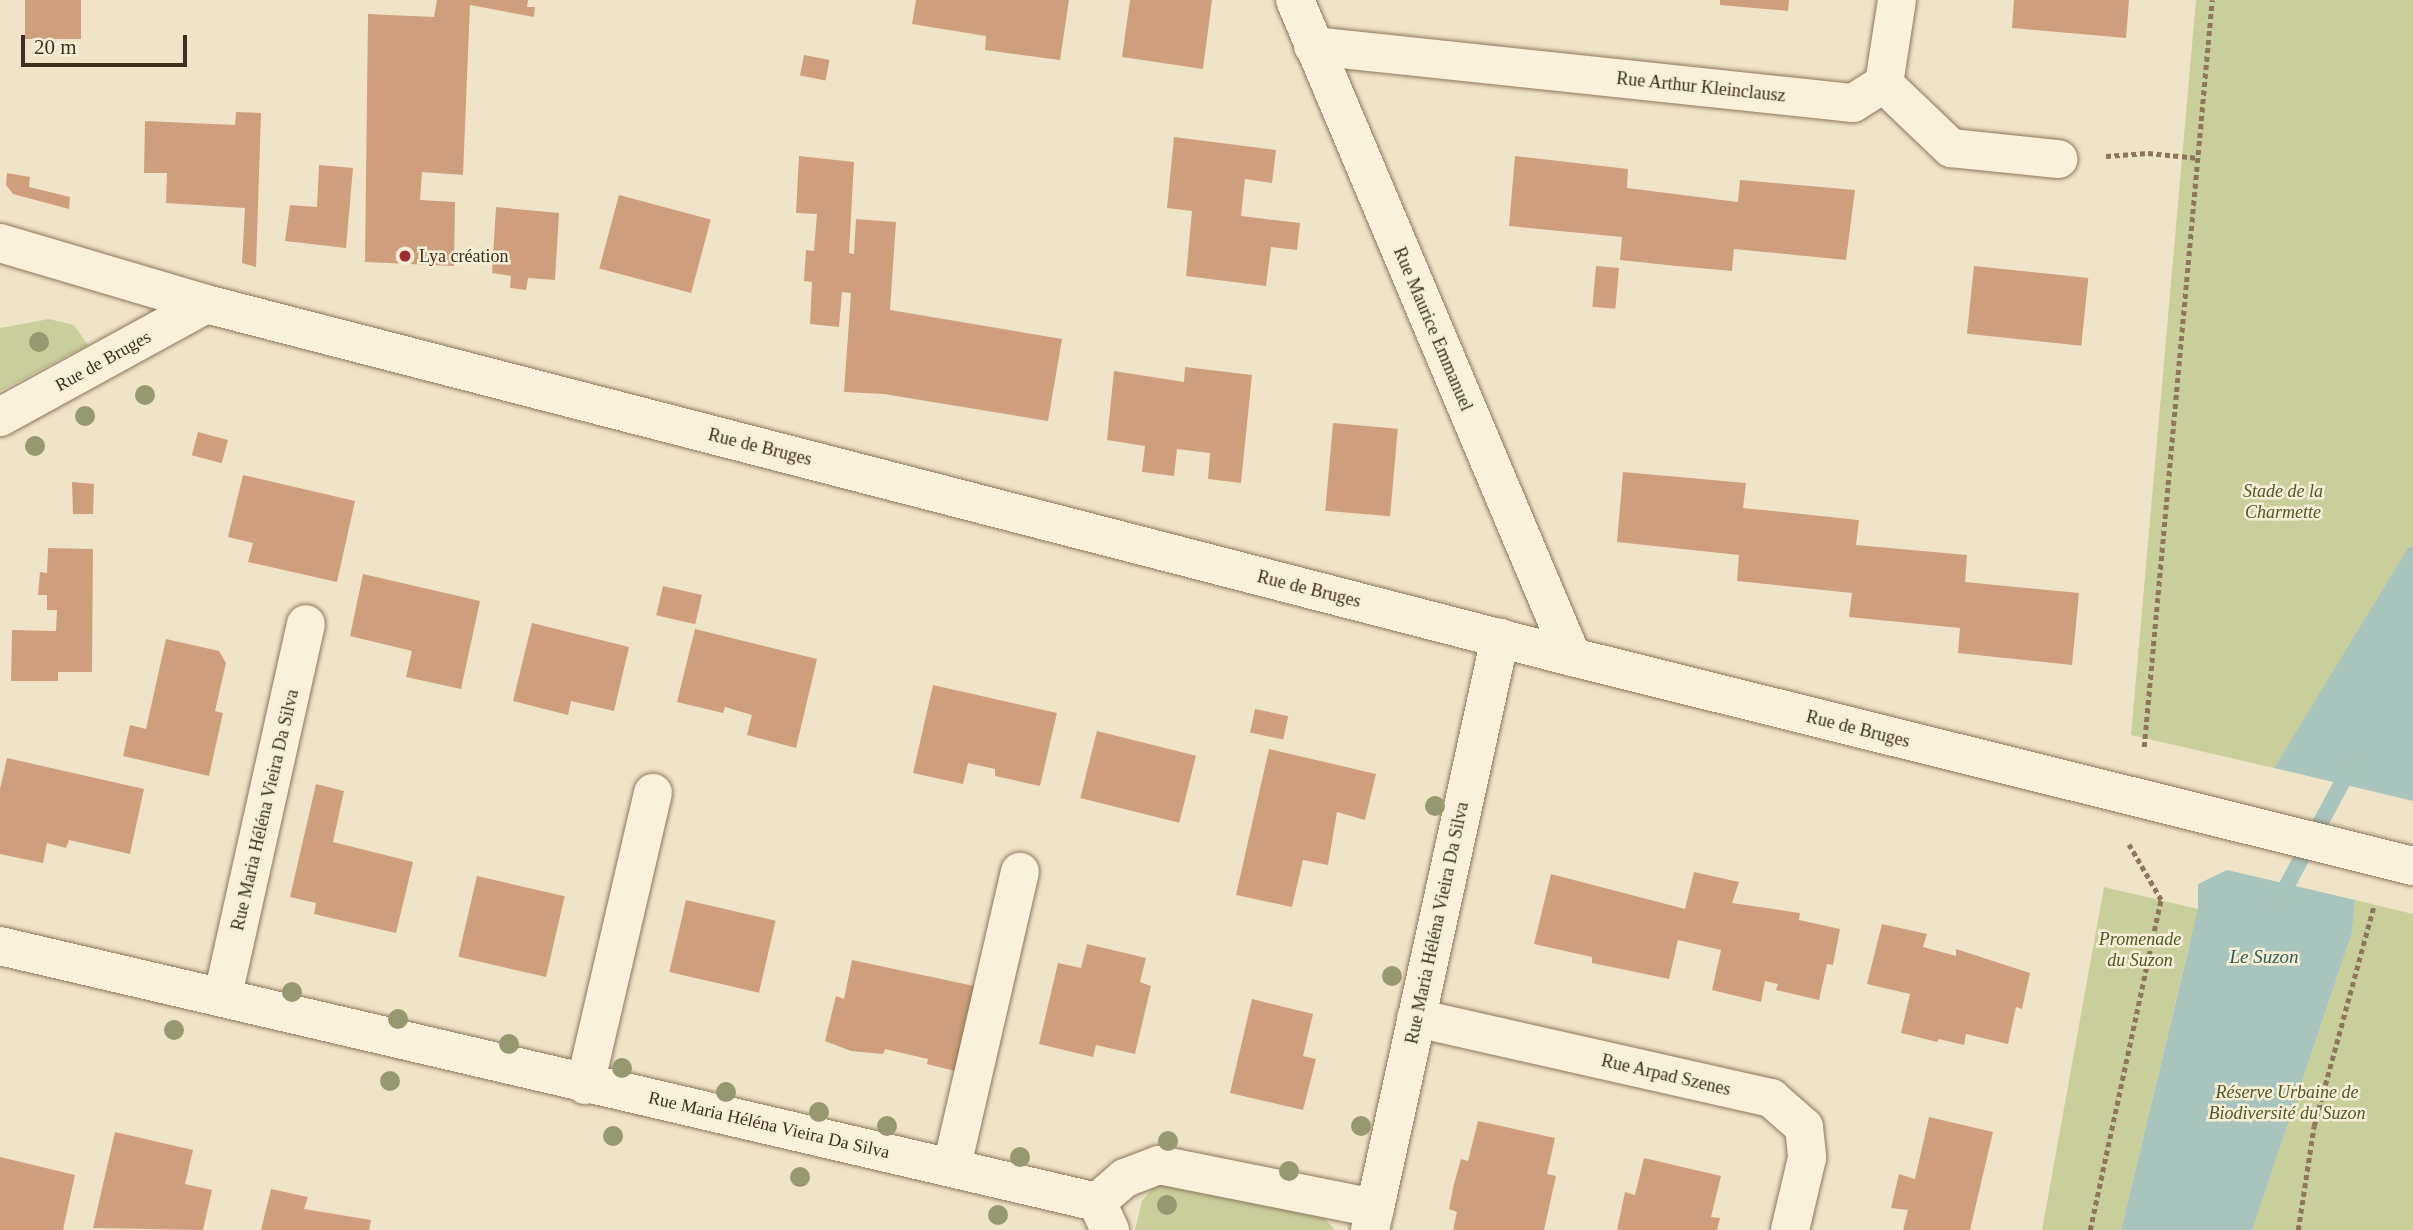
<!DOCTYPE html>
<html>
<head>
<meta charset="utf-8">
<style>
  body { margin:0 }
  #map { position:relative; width:2413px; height:1230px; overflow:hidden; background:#f0e4c8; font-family:"Times New Roman",serif }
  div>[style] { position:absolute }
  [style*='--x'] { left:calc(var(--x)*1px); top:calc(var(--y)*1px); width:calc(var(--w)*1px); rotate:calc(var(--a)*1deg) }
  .green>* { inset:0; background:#c9cf9b }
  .water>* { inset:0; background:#a9c4bc }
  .stream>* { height:16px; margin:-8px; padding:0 8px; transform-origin:8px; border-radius:8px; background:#a9c4bc }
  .building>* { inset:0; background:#cf9f7d; transform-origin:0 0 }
  .path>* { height:4.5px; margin-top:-2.25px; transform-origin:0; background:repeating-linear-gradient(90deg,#8d765c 0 5px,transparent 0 8.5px) }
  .roads { filter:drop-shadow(0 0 2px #8d765c) drop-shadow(0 0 2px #8d765c) }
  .street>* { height:38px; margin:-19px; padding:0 19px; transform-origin:19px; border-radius:19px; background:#faf1dc }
  .secondary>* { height:38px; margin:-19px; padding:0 19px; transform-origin:19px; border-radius:19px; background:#faf1dc }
  .trees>* { width:20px; height:20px; margin:-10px; border-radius:50%; background:#96986f }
  .dots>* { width:19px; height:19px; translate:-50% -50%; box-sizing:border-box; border:4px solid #f7eed8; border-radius:50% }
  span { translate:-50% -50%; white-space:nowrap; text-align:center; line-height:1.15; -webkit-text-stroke:5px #f7eed8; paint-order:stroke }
  .street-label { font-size:18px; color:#3d2e20 }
  .poi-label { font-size:18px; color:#3d2e20 }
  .left { translate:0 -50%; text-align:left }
  .park-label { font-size:18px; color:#4d5a26; font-style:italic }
  .water-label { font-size:19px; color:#2f5d5a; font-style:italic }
  .scale { position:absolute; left:21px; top:35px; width:166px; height:32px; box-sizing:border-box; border:4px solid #3d2e20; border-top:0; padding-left:9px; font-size:21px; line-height:24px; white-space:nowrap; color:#3d2e20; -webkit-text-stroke:5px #f7eed8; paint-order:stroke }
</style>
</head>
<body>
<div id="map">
  <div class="green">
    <i style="clip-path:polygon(2196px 0,2413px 0,2413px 545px,2274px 768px,2131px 735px)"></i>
    <i style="clip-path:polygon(49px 319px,74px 325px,88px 345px,0 391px,0 328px)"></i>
    <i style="clip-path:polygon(2104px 887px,2198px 909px,2352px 931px,2355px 900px,2413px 914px,2413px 1230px,2134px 1230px,2192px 933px,2121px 1230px,2042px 1230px)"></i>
    <i style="clip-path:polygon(1157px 1183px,1324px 1218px,1335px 1230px,1135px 1230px,1142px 1201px)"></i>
  </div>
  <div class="water">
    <i style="clip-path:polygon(2413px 545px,2413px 801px,2274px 768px,2408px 548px)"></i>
    <i style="clip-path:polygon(2227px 870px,2355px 900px,2352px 932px,2252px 1230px,2121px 1230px,2198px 909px,2198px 884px)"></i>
  </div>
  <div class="stream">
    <i style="--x:2278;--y:902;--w:157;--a:-61.8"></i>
  </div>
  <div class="building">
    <i style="left:25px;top:0;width:56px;height:39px"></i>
    <i style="clip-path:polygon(437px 0,528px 0,527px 7px,535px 7px,534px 17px,470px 5px,463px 175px,422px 172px,420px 200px,455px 202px,454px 266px,365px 262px,368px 14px,434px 17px)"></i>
    <i style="clip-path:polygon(916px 0,1069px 0,1060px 60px,985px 50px,986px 36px,912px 24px)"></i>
    <i style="clip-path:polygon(1130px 0,1212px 0,1203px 69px,1122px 57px)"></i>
    <i style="clip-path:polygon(1720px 0,1789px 0,1788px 11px,1720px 5px)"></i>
    <i style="clip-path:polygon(2014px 0,2129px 0,2126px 38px,2012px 28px)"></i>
    <i style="left:804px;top:55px;width:26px;height:21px;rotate:11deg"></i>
    <i style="clip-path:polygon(236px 112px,261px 113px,256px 267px,242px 263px,245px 208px,166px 203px,167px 173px,144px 173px,145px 121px,235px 125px)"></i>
    <i style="clip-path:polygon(1174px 137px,1276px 150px,1272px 183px,1245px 179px,1241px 216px,1300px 223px,1297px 250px,1271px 247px,1266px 286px,1186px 276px,1192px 211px,1167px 208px)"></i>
    <i style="clip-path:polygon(799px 156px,854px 162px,849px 253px,854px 254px,856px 219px,896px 222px,890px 310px,1062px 339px,1048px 421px,884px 394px,844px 392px,851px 293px,842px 292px,839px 327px,810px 324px,812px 282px,804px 281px,806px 250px,814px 251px,817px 214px,796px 213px)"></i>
    <i style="clip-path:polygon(1515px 156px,1628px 169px,1627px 188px,1738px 202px,1740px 180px,1855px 190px,1846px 260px,1734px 249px,1732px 271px,1677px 266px,1620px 260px,1622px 237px,1509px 226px)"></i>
    <i style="clip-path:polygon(319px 165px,353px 168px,346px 248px,285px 241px,290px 205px,317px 207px)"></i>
    <i style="clip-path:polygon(7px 173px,30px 177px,29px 187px,70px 197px,69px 209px,13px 194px,6px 185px)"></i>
    <i style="left:619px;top:195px;width:95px;height:76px;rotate:15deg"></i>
    <i style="clip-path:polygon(496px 207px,559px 213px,555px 280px,528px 278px,526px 290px,510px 288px,511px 276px,492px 273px)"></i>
    <i style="left:1596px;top:266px;width:23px;height:41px;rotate:5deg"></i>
    <i style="left:1974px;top:266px;width:115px;height:68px;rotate:6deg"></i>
    <i style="clip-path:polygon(1185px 367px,1252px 375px,1241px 483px,1208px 479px,1210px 453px,1177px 449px,1174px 476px,1142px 472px,1145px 446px,1107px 440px,1114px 371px,1184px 382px)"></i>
    <i style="left:1333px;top:423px;width:65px;height:88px;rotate:5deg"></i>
    <i style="left:198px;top:432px;width:31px;height:24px;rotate:15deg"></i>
    <i style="clip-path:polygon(1623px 472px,1746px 483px,1743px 508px,1859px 520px,1856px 545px,1967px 555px,1965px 582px,2079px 593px,2072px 665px,1958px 653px,1960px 628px,1849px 617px,1852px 593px,1737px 581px,1739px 555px,1617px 542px)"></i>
    <i style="clip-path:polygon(243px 475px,355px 501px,337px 582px,248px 562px,253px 543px,228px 537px)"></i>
    <i style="clip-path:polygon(72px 482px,94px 484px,93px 514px,73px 514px)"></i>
    <i style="clip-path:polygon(48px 548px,93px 549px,92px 672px,58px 672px,58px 681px,11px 681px,12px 630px,56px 631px,57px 610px,47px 610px,47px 595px,38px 595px,40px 572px,47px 573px)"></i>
    <i style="clip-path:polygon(363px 574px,480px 601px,461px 689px,406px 677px,412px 651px,350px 636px)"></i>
    <i style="left:663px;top:586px;width:40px;height:30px;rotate:13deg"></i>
    <i style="clip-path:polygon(532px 623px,629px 647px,614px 711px,571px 701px,568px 715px,513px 701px)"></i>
    <i style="clip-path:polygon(695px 629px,817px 659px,796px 748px,747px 735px,752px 715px,725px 707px,723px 713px,677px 702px)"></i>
    <i style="clip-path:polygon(166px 639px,219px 651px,226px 663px,215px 711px,223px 713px,209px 776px,123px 756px,130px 725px,146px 729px)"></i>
    <i style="clip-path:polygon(933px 685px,1057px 713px,1040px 786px,995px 776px,995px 769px,968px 763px,963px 784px,913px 773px)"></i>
    <i style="left:1255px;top:709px;width:34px;height:24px;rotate:12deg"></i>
    <i style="left:1097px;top:731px;width:102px;height:69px;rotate:14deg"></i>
    <i style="clip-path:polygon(1269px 749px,1376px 774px,1365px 820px,1337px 812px,1328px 865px,1303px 860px,1292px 907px,1236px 895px)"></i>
    <i style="clip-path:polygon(7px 758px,144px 789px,130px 854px,69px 840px,66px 848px,47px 843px,43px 863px,0 854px,0 789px)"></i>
    <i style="clip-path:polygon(316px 784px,344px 791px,333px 842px,413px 862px,396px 933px,314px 914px,316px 903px,290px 897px)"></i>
    <i style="clip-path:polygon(1694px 872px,1739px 882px,1732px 903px,1800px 913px,1799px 920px,1840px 929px,1833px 965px,1827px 964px,1819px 1000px,1776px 990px,1778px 984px,1765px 981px,1761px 1002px,1712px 990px,1721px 950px,1678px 940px,1669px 979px,1592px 963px,1592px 957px,1534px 944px,1551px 874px,1685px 909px)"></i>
    <i style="left:477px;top:876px;width:90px;height:83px;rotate:13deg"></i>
    <i style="left:686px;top:900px;width:92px;height:74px;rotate:13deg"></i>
    <i style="clip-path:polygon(1882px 924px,1927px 934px,1923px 947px,1956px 956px,1956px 949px,2030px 973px,2022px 1009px,2016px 1007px,2008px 1044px,1966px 1034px,1964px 1045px,1939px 1039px,1937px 1042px,1901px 1033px,1910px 994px,1867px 984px)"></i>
    <i style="clip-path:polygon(1087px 944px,1146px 958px,1140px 982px,1151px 986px,1135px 1054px,1096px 1045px,1093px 1057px,1039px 1044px,1058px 963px,1081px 968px)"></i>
    <i style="clip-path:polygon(852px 960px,974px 986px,955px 1071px,927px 1064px,928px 1059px,885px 1049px,883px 1054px,851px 1051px,825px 1041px,836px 996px,844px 999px)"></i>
    <i style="clip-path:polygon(1252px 999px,1313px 1014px,1303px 1056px,1316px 1059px,1303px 1110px,1230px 1093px)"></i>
    <i style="clip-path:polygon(1929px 1117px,1993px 1132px,1970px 1230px,1903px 1230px,1908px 1210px,1891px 1208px,1899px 1174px,1915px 1179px)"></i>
    <i style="clip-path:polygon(1478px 1121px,1555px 1138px,1547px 1174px,1556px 1176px,1544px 1230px,1453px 1230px,1457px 1212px,1449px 1209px,1454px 1184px,1461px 1159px,1468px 1161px)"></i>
    <i style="clip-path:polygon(115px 1132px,193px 1150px,185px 1184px,212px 1190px,203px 1230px,93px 1228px)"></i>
    <i style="clip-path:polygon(0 1157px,75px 1175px,63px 1230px,0 1230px)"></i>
    <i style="clip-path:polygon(1644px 1158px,1721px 1176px,1711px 1217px,1720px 1218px,1717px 1230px,1617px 1230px,1625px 1192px,1635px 1195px)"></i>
    <i style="clip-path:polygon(271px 1189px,308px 1197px,304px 1209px,371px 1220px,369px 1230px,261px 1230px)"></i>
  </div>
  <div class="path">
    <i style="--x:2106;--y:156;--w:42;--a:-4.1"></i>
    <i style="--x:2148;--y:153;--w:51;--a:5.6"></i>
    <i style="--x:2144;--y:747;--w:750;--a:-84.8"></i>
    <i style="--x:2090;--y:1230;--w:338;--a:-77.9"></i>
    <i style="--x:2161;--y:900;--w:64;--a:-120.2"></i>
    <i style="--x:2298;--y:1230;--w:105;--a:-81.3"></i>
    <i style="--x:2314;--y:1126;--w:229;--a:-74.8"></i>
  </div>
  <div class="roads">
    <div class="street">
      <i style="--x:1295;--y:0;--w:713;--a:67.14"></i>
      <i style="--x:1313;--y:46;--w:543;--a:6.03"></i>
      <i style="--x:1853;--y:103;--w:36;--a:-32"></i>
      <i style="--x:1884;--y:84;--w:93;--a:43.7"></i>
      <i style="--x:1951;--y:148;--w:108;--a:5.9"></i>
      <i style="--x:1884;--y:84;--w:85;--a:-81.2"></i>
      <i style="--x:0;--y:417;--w:235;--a:-28.7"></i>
      <i style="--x:0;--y:946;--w:1126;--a:13.14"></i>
      <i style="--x:223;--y:995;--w:380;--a:-77.4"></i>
      <i style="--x:1416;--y:1018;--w:364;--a:12.7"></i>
      <i style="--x:1771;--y:1098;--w:44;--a:41.3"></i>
      <i style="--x:1804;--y:1127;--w:31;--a:84"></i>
      <i style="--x:1807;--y:1158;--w:74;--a:103.3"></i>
      <i style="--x:585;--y:1085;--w:300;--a:-76.9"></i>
      <i style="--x:952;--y:1166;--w:302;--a:-77"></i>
      <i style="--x:1375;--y:1208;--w:584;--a:-77.63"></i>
      <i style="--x:1110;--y:1230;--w:31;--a:-115"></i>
      <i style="--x:1097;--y:1202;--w:37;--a:-41"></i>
      <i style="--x:1125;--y:1178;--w:36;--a:-21"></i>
      <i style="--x:1159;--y:1165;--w:220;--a:11.3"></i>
      <i style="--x:1375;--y:1208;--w:23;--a:103"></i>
    </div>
    <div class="secondary">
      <i style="--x:0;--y:243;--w:215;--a:16.5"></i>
      <i style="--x:206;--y:304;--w:1411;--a:14.49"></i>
      <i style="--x:1572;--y:657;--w:867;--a:13.96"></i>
    </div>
  </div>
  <div class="trees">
    <i style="left:39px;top:342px"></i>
    <i style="left:145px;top:395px"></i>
    <i style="left:85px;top:416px"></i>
    <i style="left:35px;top:446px"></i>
    <i style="left:1435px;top:806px"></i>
    <i style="left:1392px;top:976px"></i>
    <i style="left:292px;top:992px"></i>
    <i style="left:398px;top:1019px"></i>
    <i style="left:174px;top:1030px"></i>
    <i style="left:509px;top:1044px"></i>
    <i style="left:622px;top:1068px"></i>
    <i style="left:390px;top:1081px"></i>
    <i style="left:726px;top:1092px"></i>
    <i style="left:819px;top:1112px"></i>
    <i style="left:887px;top:1126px"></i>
    <i style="left:1361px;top:1126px"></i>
    <i style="left:613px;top:1136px"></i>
    <i style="left:1168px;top:1141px"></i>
    <i style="left:1020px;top:1157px"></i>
    <i style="left:1289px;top:1171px"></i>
    <i style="left:800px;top:1177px"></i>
    <i style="left:1167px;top:1205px"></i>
    <i style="left:998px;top:1215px"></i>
  </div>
  <div class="dots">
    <i style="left:405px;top:256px;background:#9e2a2b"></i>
  </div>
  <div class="street-label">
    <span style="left:1701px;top:87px;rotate:6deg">Rue Arthur Kleinclausz</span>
    <span style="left:1433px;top:329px;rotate:67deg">Rue Maurice Emmanuel</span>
    <span style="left:103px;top:361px;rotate:-29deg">Rue de Bruges</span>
    <span style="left:760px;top:447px;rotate:14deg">Rue de Bruges</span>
    <span style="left:1309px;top:589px;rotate:14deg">Rue de Bruges</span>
    <span style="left:1858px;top:729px;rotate:14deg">Rue de Bruges</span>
    <span style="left:265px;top:810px;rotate:-77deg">Rue Maria Héléna Vieira Da Silva</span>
    <span style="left:1437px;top:923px;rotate:-78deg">Rue Maria Héléna Vieira Da Silva</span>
    <span style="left:1666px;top:1075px;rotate:13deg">Rue Arpad Szenes</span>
    <span style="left:769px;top:1125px;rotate:13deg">Rue Maria Héléna Vieira Da Silva</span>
  </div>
  <div class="poi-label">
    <span class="left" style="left:419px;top:256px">Lya création</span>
  </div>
  <div class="park-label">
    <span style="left:2283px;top:502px">Stade de la<br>Charmette</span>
    <span style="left:2140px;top:950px">Promenade<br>du Suzon</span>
    <span style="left:2287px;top:1103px">Réserve Urbaine de<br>Biodiversité du Suzon</span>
  </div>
  <div class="water-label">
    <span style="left:2264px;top:957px">Le Suzon</span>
  </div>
  <div class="scale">20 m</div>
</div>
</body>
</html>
